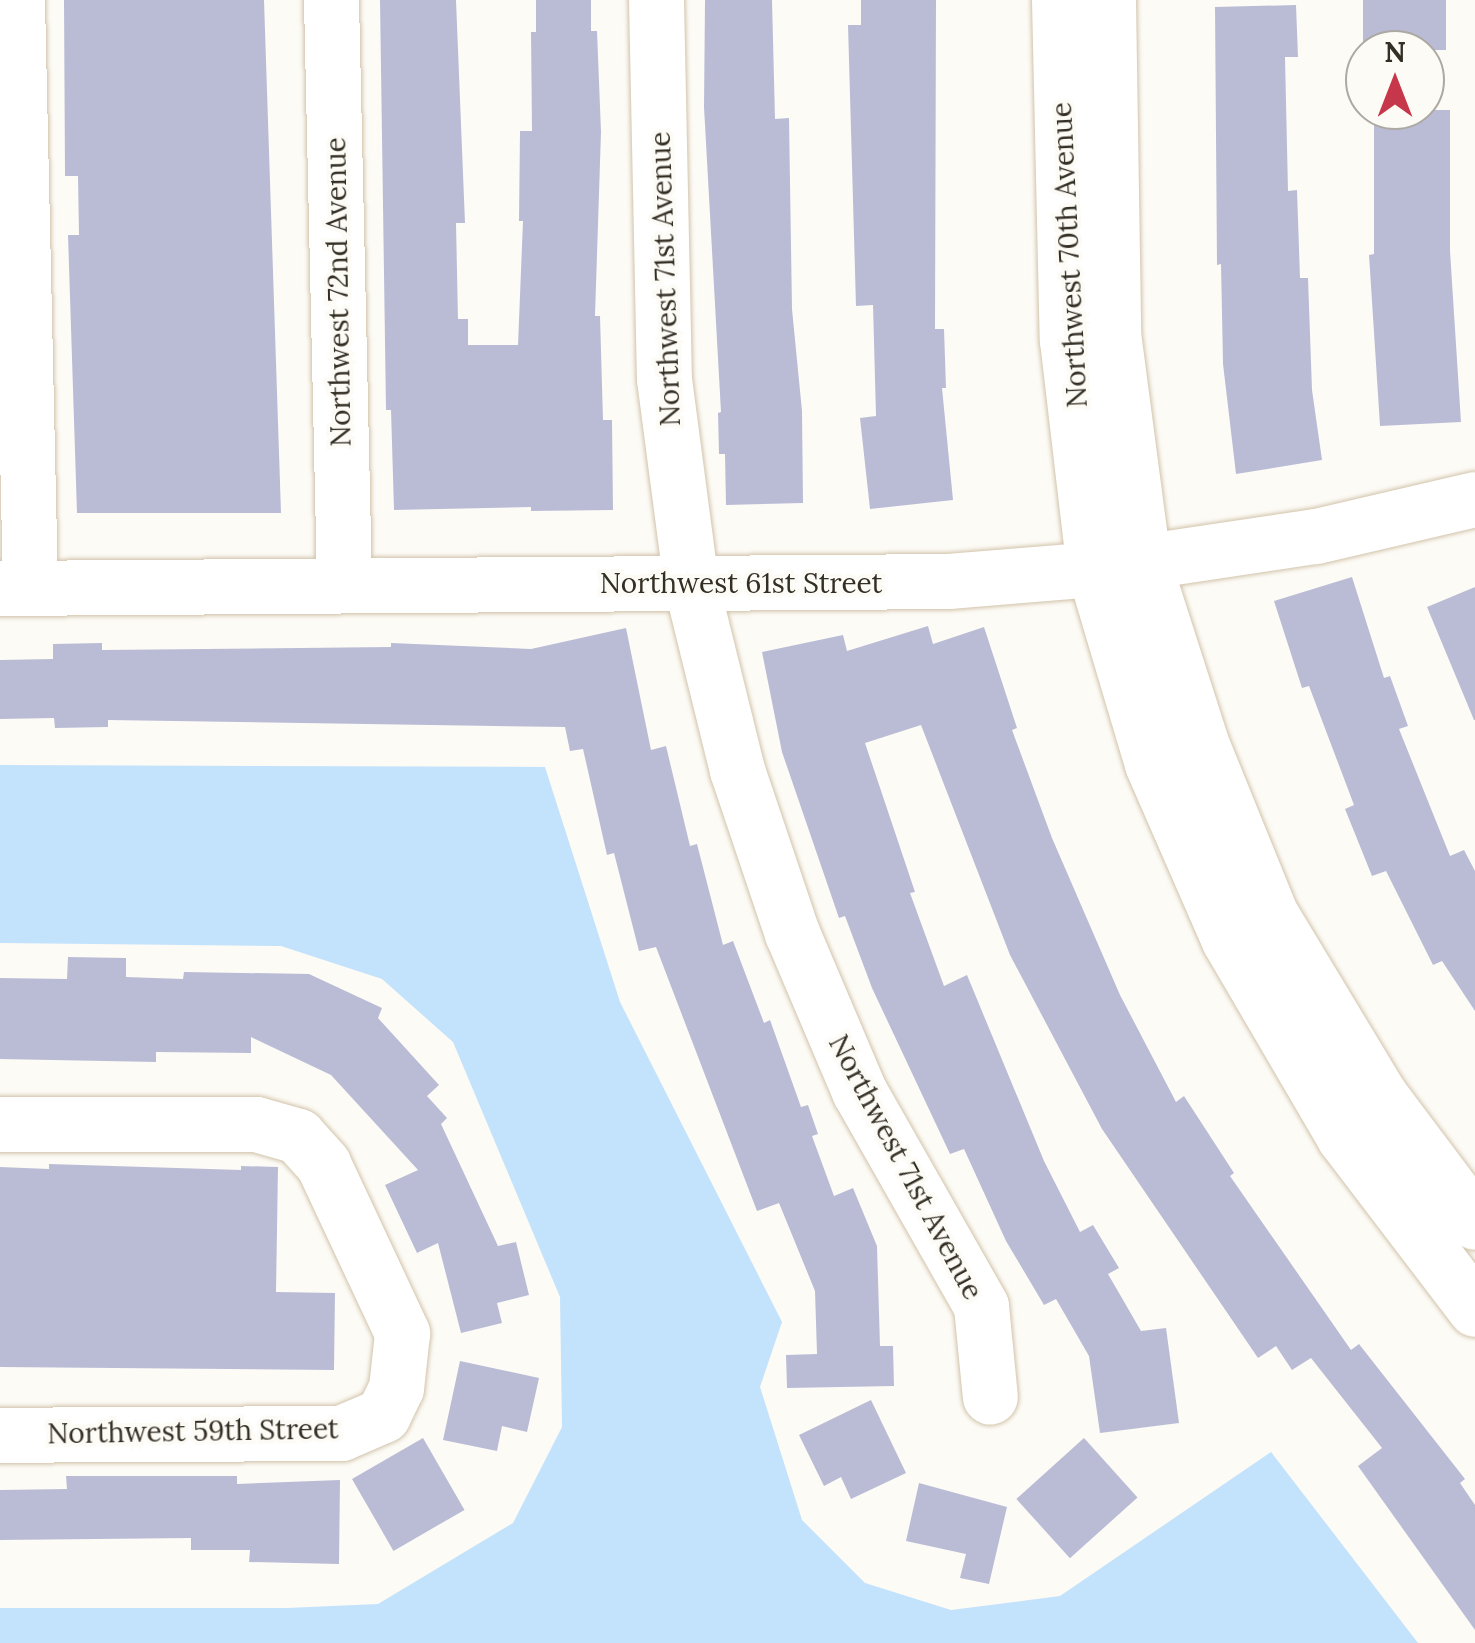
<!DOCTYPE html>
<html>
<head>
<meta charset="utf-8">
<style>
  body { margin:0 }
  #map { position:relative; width:1475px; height:1643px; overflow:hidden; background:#fdfbf6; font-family:Lora,serif }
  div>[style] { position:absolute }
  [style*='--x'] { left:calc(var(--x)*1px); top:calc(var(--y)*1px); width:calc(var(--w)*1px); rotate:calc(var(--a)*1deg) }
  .water>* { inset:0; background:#c3e2fb }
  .building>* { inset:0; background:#babcd6; transform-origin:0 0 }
  .roads { filter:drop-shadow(0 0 2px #d1c3aa) drop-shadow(0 0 2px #d1c3aa) }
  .minor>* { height:55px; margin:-27.5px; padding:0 27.5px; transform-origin:27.5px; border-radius:27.5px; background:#fff }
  span { translate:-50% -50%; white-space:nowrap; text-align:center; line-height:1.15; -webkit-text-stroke:8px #fdfbf6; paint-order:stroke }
  .street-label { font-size:28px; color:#342f25 }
  .north { position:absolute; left:1345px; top:30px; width:100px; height:100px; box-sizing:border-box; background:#fdfbf6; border:2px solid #ada9a2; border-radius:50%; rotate:0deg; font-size:28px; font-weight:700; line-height:40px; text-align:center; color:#342f25 }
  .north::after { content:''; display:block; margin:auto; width:35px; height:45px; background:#c7374c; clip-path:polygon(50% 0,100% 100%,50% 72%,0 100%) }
</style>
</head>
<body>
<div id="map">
  <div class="water">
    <i style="clip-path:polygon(0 765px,545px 767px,620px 1002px,782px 1322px,760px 1387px,802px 1520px,865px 1583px,951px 1610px,1060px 1596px,1271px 1452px,1418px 1643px,0 1643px,0 1608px,287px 1608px,378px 1604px,513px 1523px,562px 1427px,560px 1297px,453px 1042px,382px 979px,281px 946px,0 943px)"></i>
  </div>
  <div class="building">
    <i style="clip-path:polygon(64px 0,264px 0,281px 513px,77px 513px,68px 235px,79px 235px,78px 176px,65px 176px)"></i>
    <i style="clip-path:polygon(380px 0,456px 0,465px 223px,456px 223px,458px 319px,468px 319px,468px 345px,518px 345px,523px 221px,519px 221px,520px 131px,532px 131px,531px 32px,536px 32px,536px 0,591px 0,591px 31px,597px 31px,601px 132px,595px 316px,600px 316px,603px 420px,612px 420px,613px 510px,531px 511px,531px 507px,394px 510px,391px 410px,386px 410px)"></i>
    <i style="clip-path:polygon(705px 0,772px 0,775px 119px,789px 118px,792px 309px,802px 411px,803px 503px,726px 505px,725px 454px,719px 454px,718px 413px,721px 412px,704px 107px)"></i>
    <i style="clip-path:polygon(861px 0,936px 0,935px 329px,944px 329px,946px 388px,942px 388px,953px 500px,870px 509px,860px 418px,876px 416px,873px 305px,856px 306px,848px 25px,861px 25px)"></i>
    <i style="left:1363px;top:0;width:83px;height:50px"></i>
    <i style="clip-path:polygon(1296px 5px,1298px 57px,1285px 57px,1288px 191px,1297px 190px,1300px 278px,1308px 278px,1312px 390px,1322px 460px,1236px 474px,1223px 364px,1221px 264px,1217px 265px,1215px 7px)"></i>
    <i style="clip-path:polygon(1374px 110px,1450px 110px,1450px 251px,1461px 422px,1380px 426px,1369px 255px,1374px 254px)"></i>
    <i style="clip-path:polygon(1352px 577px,1384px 678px,1390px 676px,1408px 726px,1399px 729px,1450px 856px,1464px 850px,1475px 871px,1475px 1011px,1442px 961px,1433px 965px,1386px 871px,1372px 876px,1345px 809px,1354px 805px,1309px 686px,1302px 688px,1274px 601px)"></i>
    <i style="clip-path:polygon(1475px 587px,1475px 720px,1474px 720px,1427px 607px)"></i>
    <i style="clip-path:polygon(928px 626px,933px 644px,984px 627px,1017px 728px,1012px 730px,1052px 838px,1120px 995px,1176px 1102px,1184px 1096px,1234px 1173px,1230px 1176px,1351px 1350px,1359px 1344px,1465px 1479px,1460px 1483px,1475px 1505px,1475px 1630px,1358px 1466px,1382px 1448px,1311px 1358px,1292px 1370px,1276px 1346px,1258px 1358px,1102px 1129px,1010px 955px,921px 725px,865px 743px,915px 892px,910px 893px,944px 986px,967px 975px,1044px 1161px,1080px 1232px,1093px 1225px,1119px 1268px,1108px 1274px,1141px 1331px,1166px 1328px,1179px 1423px,1100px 1433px,1089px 1356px,1056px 1299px,1044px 1305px,1006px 1241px,964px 1149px,950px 1154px,872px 988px,845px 916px,839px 918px,782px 752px,762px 652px,843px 635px,847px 651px)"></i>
    <i style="clip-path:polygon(626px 628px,651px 750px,666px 746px,690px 846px,697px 844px,723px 945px,733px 941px,764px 1023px,770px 1020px,801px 1107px,808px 1105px,818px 1134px,812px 1136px,834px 1196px,853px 1188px,877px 1246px,880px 1346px,893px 1346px,894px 1386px,787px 1388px,786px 1355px,817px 1354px,815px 1291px,779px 1203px,757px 1211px,656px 947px,639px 951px,614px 853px,607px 855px,583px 749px,570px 751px,565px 727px,108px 720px,108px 727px,55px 728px,54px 718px,0 719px,0 660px,53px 659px,53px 644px,102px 643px,102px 650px,391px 647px,391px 643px,531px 649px)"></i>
    <i style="clip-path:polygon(68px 957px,126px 958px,126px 977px,183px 979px,184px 972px,309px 974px,382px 1008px,378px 1018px,439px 1085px,427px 1096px,447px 1118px,441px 1124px,498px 1246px,516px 1242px,529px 1295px,497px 1303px,502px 1323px,461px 1333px,438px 1243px,417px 1253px,385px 1185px,418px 1170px,331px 1075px,251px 1037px,251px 1053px,156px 1052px,156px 1062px,0 1059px,0 978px,67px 979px)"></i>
    <i style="clip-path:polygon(49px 1164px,241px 1170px,241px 1166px,278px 1167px,276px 1292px,335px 1293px,334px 1370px,0 1367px,0 1167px,49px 1169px)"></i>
    <i style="clip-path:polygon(460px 1361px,539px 1378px,527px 1432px,502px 1426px,497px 1451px,443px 1440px)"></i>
    <i style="clip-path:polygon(871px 1400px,906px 1473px,851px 1499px,841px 1477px,824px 1486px,799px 1435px)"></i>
    <i style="left:423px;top:1438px;width:83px;height:82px;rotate:60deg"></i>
    <i style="left:1084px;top:1438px;width:80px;height:91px;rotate:48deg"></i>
    <i style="clip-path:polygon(66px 1476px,237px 1476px,237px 1484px,340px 1480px,339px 1564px,249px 1562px,250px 1550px,191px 1550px,191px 1538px,0 1540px,0 1490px,67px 1489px)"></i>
    <i style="clip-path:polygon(919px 1483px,1007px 1507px,989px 1584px,960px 1578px,966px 1554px,906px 1541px)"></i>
  </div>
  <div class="roads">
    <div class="minor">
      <i style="--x:17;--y:0;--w:588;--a:88.73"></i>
      <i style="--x:331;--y:0;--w:584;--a:88.72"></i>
      <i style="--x:656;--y:0;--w:379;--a:88.8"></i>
      <i style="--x:664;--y:379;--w:207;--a:82.5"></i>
      <i style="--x:691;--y:584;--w:192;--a:76.1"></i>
      <i style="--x:737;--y:770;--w:172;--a:71.4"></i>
      <i style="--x:792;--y:933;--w:172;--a:67"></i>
      <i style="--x:859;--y:1091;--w:247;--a:60.4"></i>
      <i style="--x:981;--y:1306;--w:91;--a:84.4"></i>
      <i style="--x:1059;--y:0;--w:340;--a:88.7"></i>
      <i style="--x:1067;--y:340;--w:231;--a:83.3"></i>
      <i style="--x:1094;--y:569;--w:203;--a:73.4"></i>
      <i style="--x:1152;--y:764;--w:192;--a:66.4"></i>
      <i style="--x:1229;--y:940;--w:228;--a:59.7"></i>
      <i style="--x:1344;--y:1137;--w:216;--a:52.7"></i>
      <i style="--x:1108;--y:0;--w:333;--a:89.1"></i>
      <i style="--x:1113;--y:333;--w:231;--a:82.5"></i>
      <i style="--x:1143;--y:562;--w:190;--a:72.2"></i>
      <i style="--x:1201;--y:743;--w:186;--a:67.9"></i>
      <i style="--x:1271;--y:915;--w:213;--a:58.9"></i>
      <i style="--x:1381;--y:1097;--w:156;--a:53.1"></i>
      <i style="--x:0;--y:588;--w:948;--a:-0.42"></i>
      <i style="--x:948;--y:581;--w:146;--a:-4.7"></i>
      <i style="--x:1094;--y:569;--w:224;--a:-8.5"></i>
      <i style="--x:1316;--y:536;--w:163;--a:-13.1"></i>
      <i style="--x:0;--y:1124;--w:256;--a:0"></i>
      <i style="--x:256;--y:1124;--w:44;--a:15.9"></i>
      <i style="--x:298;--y:1136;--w:38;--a:48"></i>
      <i style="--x:323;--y:1164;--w:187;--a:64.9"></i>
      <i style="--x:402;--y:1333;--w:55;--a:96.2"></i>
      <i style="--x:396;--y:1388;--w:30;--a:116"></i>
      <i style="--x:383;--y:1415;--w:46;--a:156.8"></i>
      <i style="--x:341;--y:1433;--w:341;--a:179.7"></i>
    </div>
  </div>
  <div class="street-label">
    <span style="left:1069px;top:255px;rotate:-93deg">Northwest 70th Avenue</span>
    <span style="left:665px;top:279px;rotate:-92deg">Northwest 71st Avenue</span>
    <span style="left:338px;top:292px;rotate:-91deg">Northwest 72nd Avenue</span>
    <span style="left:741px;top:583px">Northwest 61st Street</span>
    <span style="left:906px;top:1167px;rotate:62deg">Northwest 71st Avenue</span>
    <span style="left:193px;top:1431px;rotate:-1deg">Northwest 59th Street</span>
  </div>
  <div class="north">N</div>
</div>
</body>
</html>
